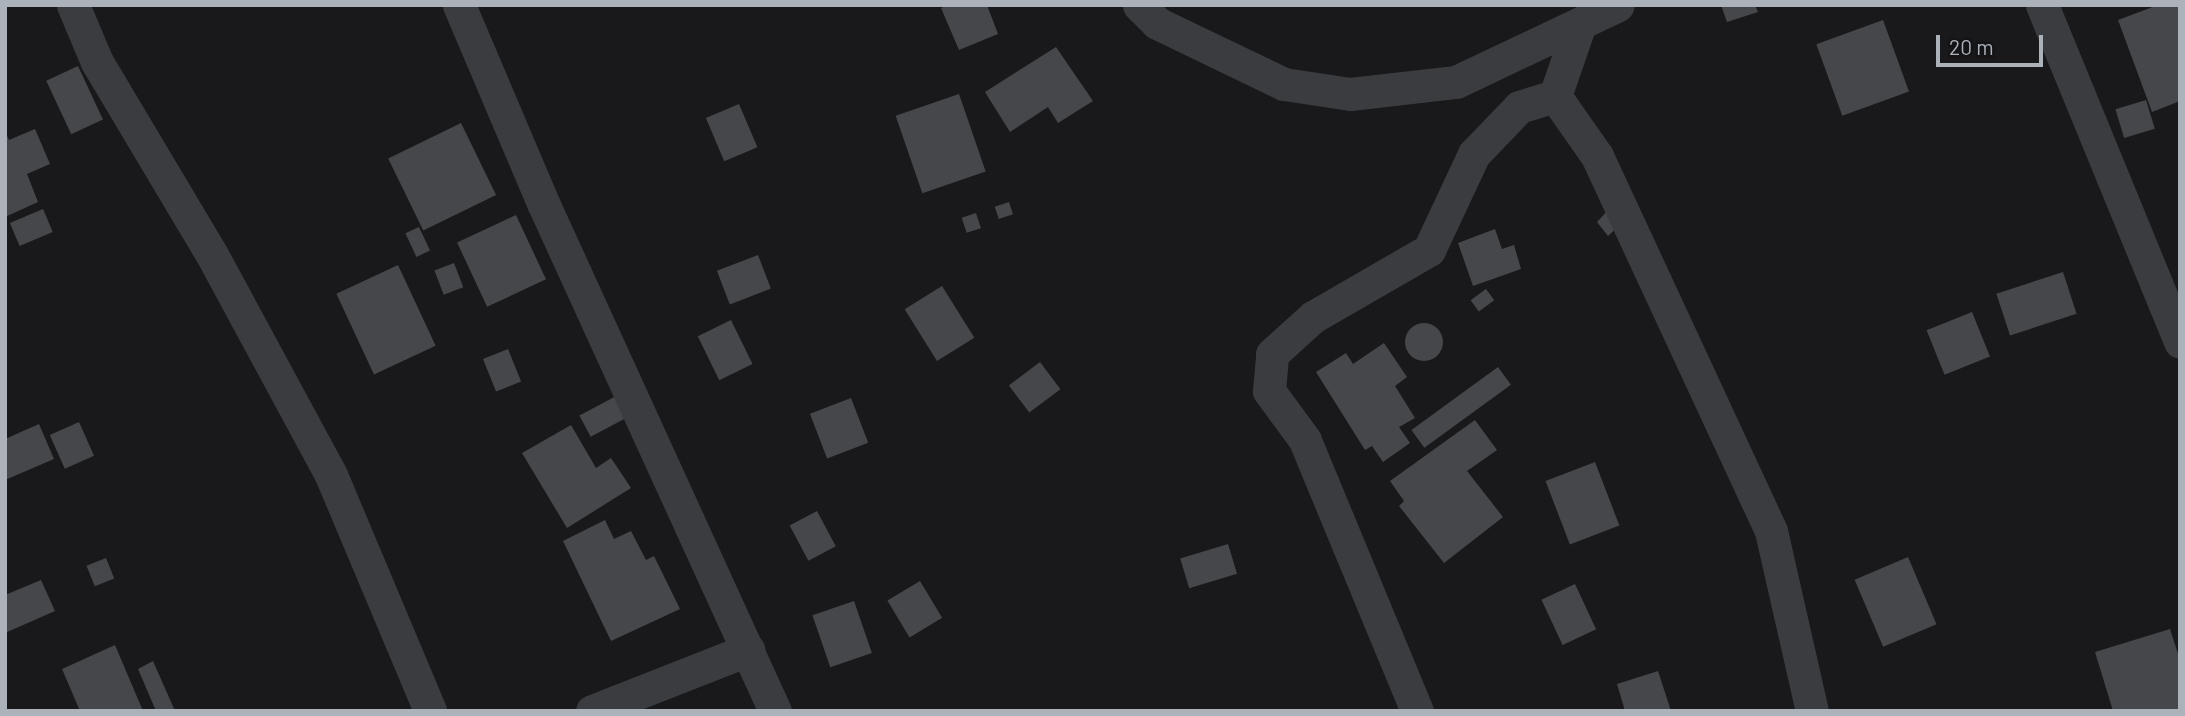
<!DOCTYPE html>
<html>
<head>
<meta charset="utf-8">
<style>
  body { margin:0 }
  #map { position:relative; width:2185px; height:716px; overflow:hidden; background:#19191b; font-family:Barlow,sans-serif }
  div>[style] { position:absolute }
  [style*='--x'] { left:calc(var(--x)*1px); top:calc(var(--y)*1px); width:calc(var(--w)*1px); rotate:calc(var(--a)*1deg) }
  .building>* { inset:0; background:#46474b; transform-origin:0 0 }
  .round { border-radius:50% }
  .street>* { height:33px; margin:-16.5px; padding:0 16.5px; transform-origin:16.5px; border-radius:16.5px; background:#3a3c40 }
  span { translate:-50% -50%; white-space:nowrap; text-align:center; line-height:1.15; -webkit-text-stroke:5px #141416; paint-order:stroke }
  .frame { position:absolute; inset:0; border:7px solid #acb2ba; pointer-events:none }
  .scale { position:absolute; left:1936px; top:35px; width:107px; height:32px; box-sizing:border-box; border:4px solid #acb2ba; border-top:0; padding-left:9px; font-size:21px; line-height:24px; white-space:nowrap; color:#acb2ba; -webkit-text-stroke:5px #141416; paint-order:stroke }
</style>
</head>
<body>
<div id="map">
  <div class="building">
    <i style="clip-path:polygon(948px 5px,987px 5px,998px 34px,959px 50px,941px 8px)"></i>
    <i style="clip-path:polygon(1721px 5px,1755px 5px,1758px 12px,1727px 22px)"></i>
    <i style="clip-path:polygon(2158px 5px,2180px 5px,2180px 101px,2152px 112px,2118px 20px)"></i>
    <i style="left:1883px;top:20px;width:76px;height:71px;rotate:70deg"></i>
    <i style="clip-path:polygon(1056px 47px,1093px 101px,1058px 123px,1048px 107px,1010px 132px,985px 92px)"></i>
    <i style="left:78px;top:66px;width:59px;height:35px;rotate:65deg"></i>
    <i style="left:959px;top:94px;width:82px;height:67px;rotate:71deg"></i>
    <i style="left:2146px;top:100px;width:30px;height:32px;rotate:73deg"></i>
    <i style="left:739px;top:104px;width:47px;height:36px;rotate:67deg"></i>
    <i style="left:461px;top:123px;width:80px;height:81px;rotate:64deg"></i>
    <i style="clip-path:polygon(35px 129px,50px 164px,27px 174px,38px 202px,5px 217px,5px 131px,9px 140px)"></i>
    <i style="left:1009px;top:202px;width:13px;height:15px;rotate:72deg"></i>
    <i style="clip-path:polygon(1610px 208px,1622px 223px,1608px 236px,1597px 222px)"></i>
    <i style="left:43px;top:209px;width:25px;height:36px;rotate:67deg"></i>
    <i style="left:976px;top:213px;width:16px;height:15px;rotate:72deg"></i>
    <i style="left:516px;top:215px;width:71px;height:65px;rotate:65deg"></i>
    <i style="left:419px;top:227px;width:26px;height:15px;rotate:65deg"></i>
    <i style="clip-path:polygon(1495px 229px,1502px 249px,1514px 245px,1521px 269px,1473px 286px,1458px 243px)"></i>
    <i style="left:758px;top:255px;width:36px;height:44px;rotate:69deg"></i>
    <i style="left:454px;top:263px;width:26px;height:21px;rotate:69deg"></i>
    <i style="left:398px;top:265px;width:89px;height:68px;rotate:65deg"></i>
    <i style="left:2063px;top:272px;width:44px;height:70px;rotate:72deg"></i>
    <i style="left:942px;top:286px;width:61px;height:44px;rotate:58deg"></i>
    <i style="left:1486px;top:289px;width:14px;height:19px;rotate:54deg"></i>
    <i style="left:1972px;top:312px;width:48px;height:49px;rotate:68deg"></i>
    <i style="left:731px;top:320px;width:49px;height:37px;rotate:64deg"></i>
    <i class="round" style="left:1405px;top:323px;width:38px;height:38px"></i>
    <i style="clip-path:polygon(1384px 343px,1407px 377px,1395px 386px,1415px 418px,1399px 427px,1410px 443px,1383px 462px,1372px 446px,1365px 450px,1316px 372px,1346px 353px,1353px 364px)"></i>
    <i style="left:508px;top:349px;width:35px;height:27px;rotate:68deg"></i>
    <i style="left:1040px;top:362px;width:34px;height:39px;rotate:53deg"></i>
    <i style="left:1498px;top:367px;width:22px;height:107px;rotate:54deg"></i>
    <i style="left:620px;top:394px;width:24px;height:46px;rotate:62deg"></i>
    <i style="left:851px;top:398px;width:48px;height:44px;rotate:69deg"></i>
    <i style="clip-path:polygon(1475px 420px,1497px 450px,1467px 471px,1503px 517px,1444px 563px,1399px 506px,1404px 501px,1390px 481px)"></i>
    <i style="left:79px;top:422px;width:37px;height:32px;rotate:66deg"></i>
    <i style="clip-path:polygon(39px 424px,54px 459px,5px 480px,5px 439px)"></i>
    <i style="clip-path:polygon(571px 425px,596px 468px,611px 458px,631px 488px,567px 528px,522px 453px)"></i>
    <i style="left:1595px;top:462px;width:68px;height:53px;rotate:69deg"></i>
    <i style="left:817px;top:511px;width:40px;height:31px;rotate:62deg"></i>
    <i style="clip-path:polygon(605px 520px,614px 539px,631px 531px,646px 560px,654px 556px,680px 609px,611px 641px,563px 541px)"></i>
    <i style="left:1228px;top:544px;width:31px;height:50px;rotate:73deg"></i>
    <i style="left:1908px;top:557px;width:73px;height:58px;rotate:67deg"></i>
    <i style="left:106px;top:558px;width:22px;height:21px;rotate:68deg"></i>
    <i style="clip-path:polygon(41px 580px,55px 611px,5px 633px,5px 595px)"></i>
    <i style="left:920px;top:581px;width:43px;height:38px;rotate:59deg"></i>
    <i style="left:1575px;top:584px;width:50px;height:37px;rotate:65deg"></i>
    <i style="left:854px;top:601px;width:55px;height:44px;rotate:71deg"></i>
    <i style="clip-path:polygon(2170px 629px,2180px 660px,2180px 711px,2113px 711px,2095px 652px)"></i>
    <i style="clip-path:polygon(115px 645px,143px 711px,80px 711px,62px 669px)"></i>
    <i style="clip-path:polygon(153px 661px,175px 711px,156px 711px,138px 669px)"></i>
    <i style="clip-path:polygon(1658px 671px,1671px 711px,1625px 711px,1617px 684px)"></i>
  </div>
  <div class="street">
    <i style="--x:73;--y:5;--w:62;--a:67.2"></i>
    <i style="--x:97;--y:62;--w:222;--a:59.2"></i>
    <i style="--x:211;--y:253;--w:252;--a:61.6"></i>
    <i style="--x:331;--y:475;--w:256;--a:67.2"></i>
    <i style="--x:459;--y:5;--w:217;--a:67"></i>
    <i style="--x:544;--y:205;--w:556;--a:65.46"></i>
    <i style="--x:1139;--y:5;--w:25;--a:45"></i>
    <i style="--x:1157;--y:23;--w:141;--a:25.7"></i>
    <i style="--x:1284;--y:84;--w:67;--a:8.6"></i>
    <i style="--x:1350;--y:94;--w:107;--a:-6.5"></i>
    <i style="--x:1456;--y:82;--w:179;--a:-25.4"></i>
    <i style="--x:2042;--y:5;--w:364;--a:67.7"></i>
    <i style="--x:1555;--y:96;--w:73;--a:55"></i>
    <i style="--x:1597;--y:156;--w:413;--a:65.1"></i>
    <i style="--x:1771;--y:531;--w:185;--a:77.2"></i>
    <i style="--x:592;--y:711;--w:168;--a:-21.4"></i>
    <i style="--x:1417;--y:711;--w:293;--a:-112.5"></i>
    <i style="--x:1305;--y:440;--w:61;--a:-126.3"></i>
    <i style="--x:1269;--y:391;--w:37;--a:-85"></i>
    <i style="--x:1272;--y:354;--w:55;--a:-42.1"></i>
    <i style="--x:1313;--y:317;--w:134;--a:-30"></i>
    <i style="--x:1429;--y:250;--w:106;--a:-64.9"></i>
    <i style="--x:1474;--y:154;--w:65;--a:-46.2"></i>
    <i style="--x:1519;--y:107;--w:38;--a:-17"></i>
    <i style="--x:1555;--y:96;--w:76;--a:-70.9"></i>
  </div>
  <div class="frame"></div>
  <div class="scale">20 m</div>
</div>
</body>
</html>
